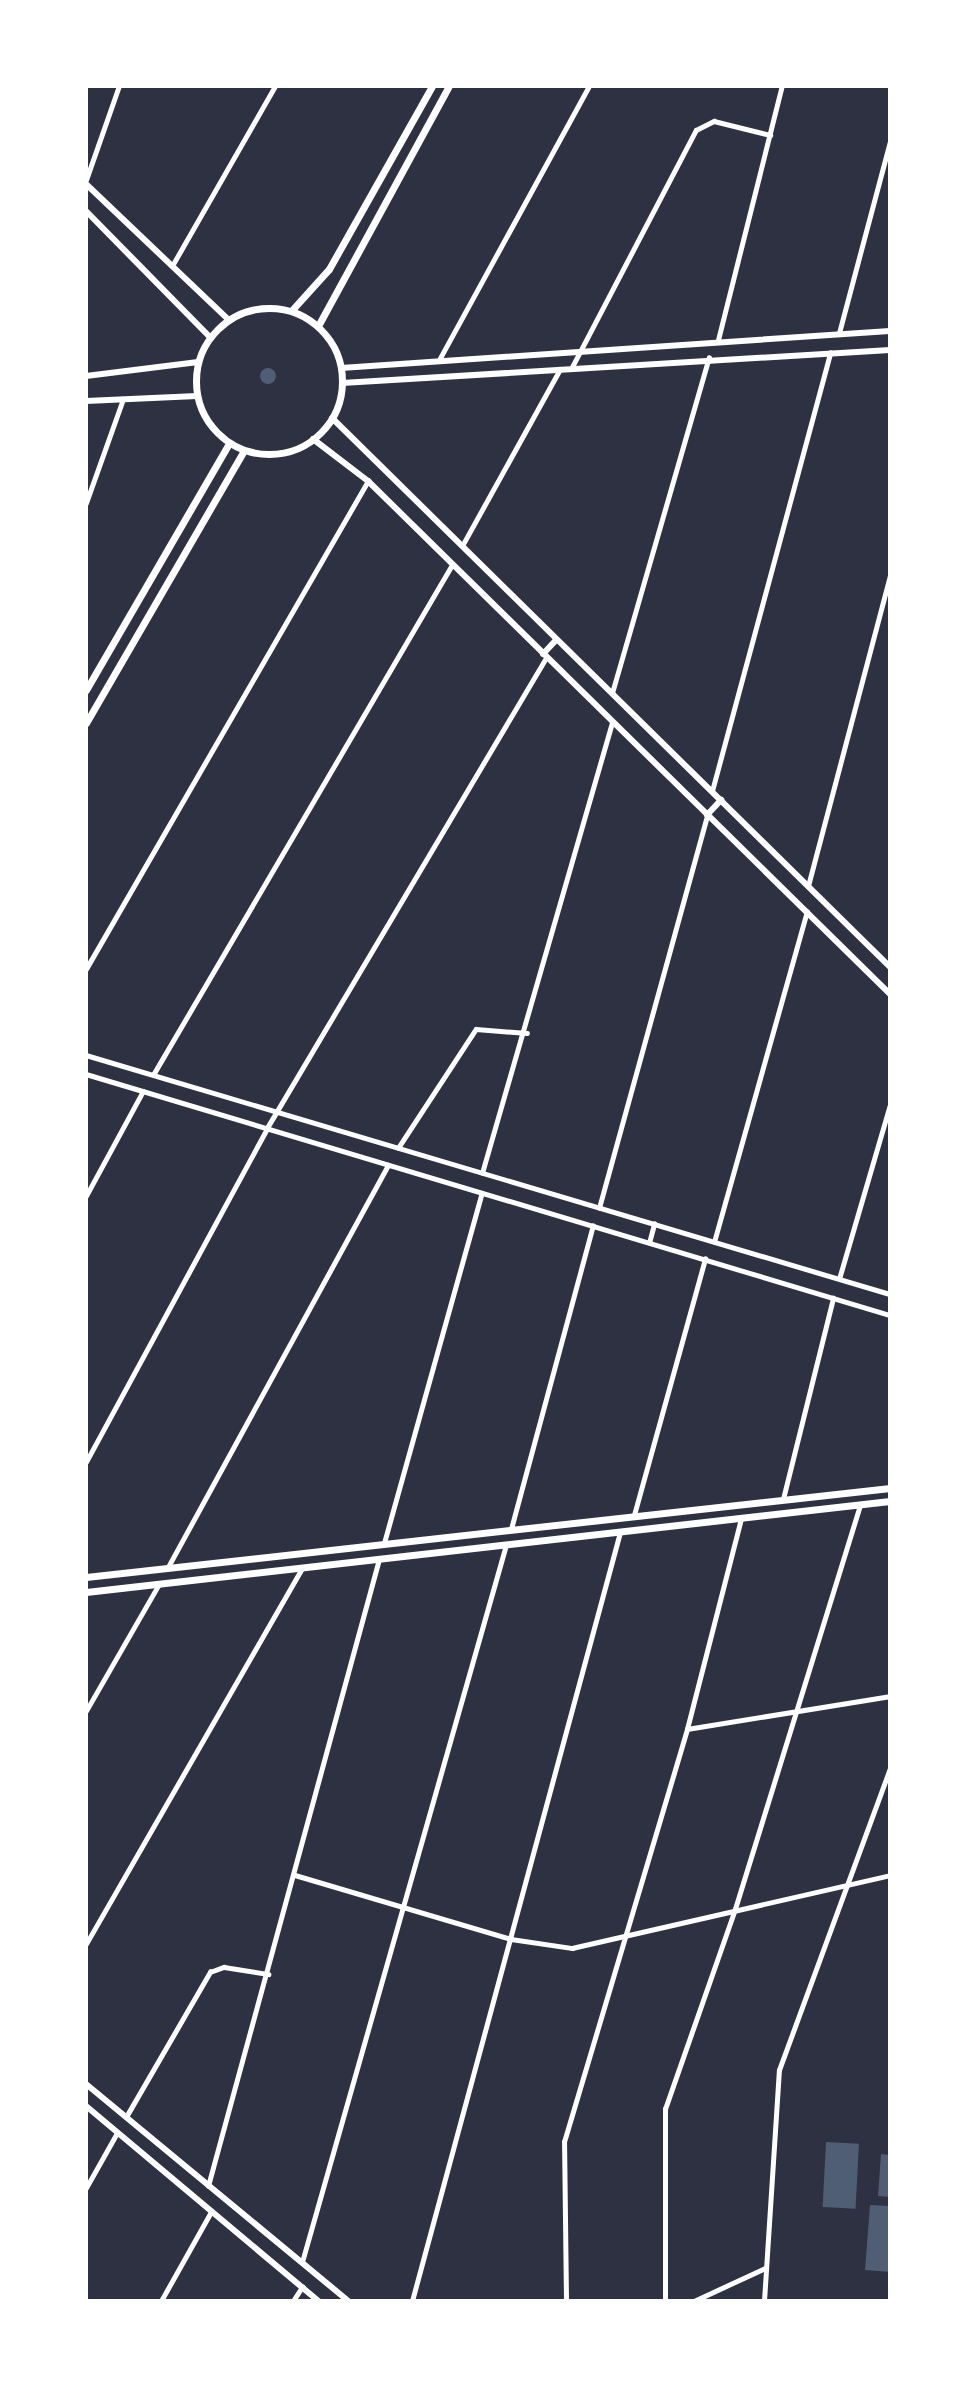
<!DOCTYPE html>
<html>
<head>
<meta charset="utf-8">
<style>
  body { margin:0 }
  #map { position:relative; width:976px; height:2387px; overflow:hidden; background:#2d3142; font-family:"DejaVu Sans",sans-serif }
  div>[style] { position:absolute }
  [style*='--x'] { left:calc(var(--x)*1px); top:calc(var(--y)*1px); width:calc(var(--w)*1px); rotate:calc(var(--a)*1deg) }
  .water>* { inset:0; background:#4f5d75; transform-origin:0 0 }
  .round { border-radius:50% }
  .minor>* { height:4.5px; margin:-2.25px; padding:0 2.25px; transform-origin:2.25px; border-radius:2.25px; background:#fff }
  .tertiary>* { height:6px; margin:-3px; padding:0 3px; transform-origin:3px; border-radius:3px; background:#fff }
  .primary>* { height:7px; margin:-3.5px; padding:0 3.5px; transform-origin:3.5px; border-radius:3.5px; background:#fff }
  .primary>.ring { margin:-3.5px; padding:0; box-sizing:content-box; background:none; border:7px solid #fff; border-radius:50% }
  span { translate:-50% -50%; white-space:nowrap; text-align:center; line-height:1.15; -webkit-text-stroke:7px #fff; paint-order:stroke }
  .frame { position:absolute; inset:0; border:88px solid #fff; pointer-events:none }
</style>
</head>
<body>
<div id="map">
  <div class="water">
    <i class="round" style="left:260px;top:368px;width:16px;height:16px"></i>
    <i style="left:826px;top:2142px;width:33px;height:65px;rotate:3deg"></i>
    <i style="clip-path:polygon(881px 2154px,890px 2155px,890px 2197px,878px 2196px)"></i>
    <i style="clip-path:polygon(870px 2205px,890px 2206px,890px 2272px,865px 2270px)"></i>
  </div>
  <div class="minor">
    <i style="--x:86;--y:180;--w:100;--a:-70.7"></i>
    <i style="--x:172;--y:266;--w:207;--a:-60.2"></i>
    <i style="--x:839;--y:333;--w:199;--a:-75.1"></i>
    <i style="--x:718;--y:340;--w:262;--a:-75.9"></i>
    <i style="--x:439;--y:360;--w:312;--a:-61.3"></i>
    <i style="--x:572;--y:367;--w:267;--a:-62.4"></i>
    <i style="--x:696;--y:130;--w:20;--a:-27"></i>
    <i style="--x:714;--y:121;--w:58;--a:14"></i>
    <i style="--x:86;--y:503;--w:110;--a:-70.4"></i>
    <i style="--x:462;--y:546;--w:202;--a:-61"></i>
    <i style="--x:612;--y:693;--w:349;--a:-73.9"></i>
    <i style="--x:712;--y:791;--w:454;--a:-74.9"></i>
    <i style="--x:808;--y:886;--w:321;--a:-75.2"></i>
    <i style="--x:86;--y:969;--w:564;--a:-59.98"></i>
    <i style="--x:86;--y:1055;--w:839;--a:16.56"></i>
    <i style="--x:86;--y:1074;--w:839;--a:16.69"></i>
    <i style="--x:153;--y:1075;--w:591;--a:-59.62"></i>
    <i style="--x:398;--y:1148;--w:142;--a:-56.8"></i>
    <i style="--x:476;--y:1029;--w:51;--a:4.5"></i>
    <i style="--x:482;--y:1173;--w:469;--a:-73.9"></i>
    <i style="--x:86;--y:1196;--w:119;--a:-61.5"></i>
    <i style="--x:599;--y:1208;--w:408;--a:-74.6"></i>
    <i style="--x:714;--y:1242;--w:343;--a:-74.3"></i>
    <i style="--x:649;--y:1243;--w:20;--a:-75"></i>
    <i style="--x:839;--y:1279;--w:181;--a:-73.7"></i>
    <i style="--x:86;--y:1462;--w:380;--a:-61.5"></i>
    <i style="--x:267;--y:1128;--w:547;--a:-59.31"></i>
    <i style="--x:783;--y:1499;--w:207;--a:-76"></i>
    <i style="--x:634;--y:1515;--w:266;--a:-74.5"></i>
    <i style="--x:511;--y:1529;--w:314;--a:-74.9"></i>
    <i style="--x:384;--y:1543;--w:363;--a:-74.4"></i>
    <i style="--x:168;--y:1567;--w:458;--a:-61.3"></i>
    <i style="--x:86;--y:1711;--w:146;--a:-60.1"></i>
    <i style="--x:687;--y:1729;--w:206;--a:-9.2"></i>
    <i style="--x:295;--y:1875;--w:225;--a:16.5"></i>
    <i style="--x:511;--y:1939;--w:62;--a:8.4"></i>
    <i style="--x:572;--y:1948;--w:326;--a:-12.9"></i>
    <i style="--x:86;--y:1944;--w:433;--a:-60.1"></i>
    <i style="--x:126;--y:2117;--w:168;--a:-59.9"></i>
    <i style="--x:210;--y:1972;--w:15;--a:-20"></i>
    <i style="--x:224;--y:1967;--w:45;--a:9"></i>
    <i style="--x:208;--y:2186;--w:650;--a:-74.74"></i>
    <i style="--x:86;--y:2188;--w:63;--a:-60.6"></i>
    <i style="--x:302;--y:2262;--w:745;--a:-74.12"></i>
    <i style="--x:161;--y:2301;--w:102;--a:-60.7"></i>
    <i style="--x:293;--y:2301;--w:17;--a:-57"></i>
    <i style="--x:412;--y:2301;--w:797;--a:-74.86"></i>
    <i style="--x:566;--y:2301;--w:159;--a:-90.7"></i>
    <i style="--x:564;--y:2142;--w:431;--a:-73.4"></i>
    <i style="--x:687;--y:1729;--w:218;--a:-75.6"></i>
    <i style="--x:665;--y:2301;--w:192;--a:-90"></i>
    <i style="--x:665;--y:2109;--w:212;--a:-70.7"></i>
    <i style="--x:735;--y:1909;--w:423;--a:-72.8"></i>
    <i style="--x:694;--y:2301;--w:78;--a:-24.9"></i>
    <i style="--x:764;--y:2301;--w:231;--a:-86.3"></i>
    <i style="--x:779;--y:2070;--w:322;--a:-69.8"></i>
  </div>
  <div class="tertiary">
    <i style="--x:86;--y:184;--w:196;--a:43.6"></i>
    <i style="--x:86;--y:211;--w:177;--a:45.5"></i>
    <i style="--x:341;--y:368;--w:550;--a:-3.86"></i>
    <i style="--x:86;--y:376;--w:113;--a:-7.1"></i>
    <i style="--x:342;--y:383;--w:549;--a:-3.45"></i>
    <i style="--x:86;--y:401;--w:111;--a:-2.6"></i>
    <i style="--x:332;--y:418;--w:783;--a:44.53"></i>
    <i style="--x:313;--y:439;--w:69;--a:37.4"></i>
    <i style="--x:368;--y:481;--w:732;--a:44.5"></i>
    <i style="--x:543;--y:654;--w:19;--a:-47"></i>
    <i style="--x:707;--y:815;--w:21;--a:-47"></i>
    <i style="--x:86;--y:2084;--w:340;--a:39.6"></i>
    <i style="--x:86;--y:2106;--w:303;--a:40"></i>
  </div>
  <div class="primary">
    <i class="ring" style="left:196px;top:308px;width:139px;height:139px"></i>
    <i style="--x:292;--y:310;--w:55;--a:-47.9"></i>
    <i style="--x:329;--y:269;--w:210;--a:-60.6"></i>
    <i style="--x:318;--y:326;--w:273;--a:-61.4"></i>
    <i style="--x:86;--y:690;--w:285;--a:-59.9"></i>
    <i style="--x:86;--y:723;--w:315;--a:-59.9"></i>
    <i style="--x:86;--y:1577;--w:809;--a:-6.32"></i>
    <i style="--x:86;--y:1592;--w:809;--a:-6.46"></i>
  </div>
  <div class="frame"></div>
</div>
</body>
</html>
